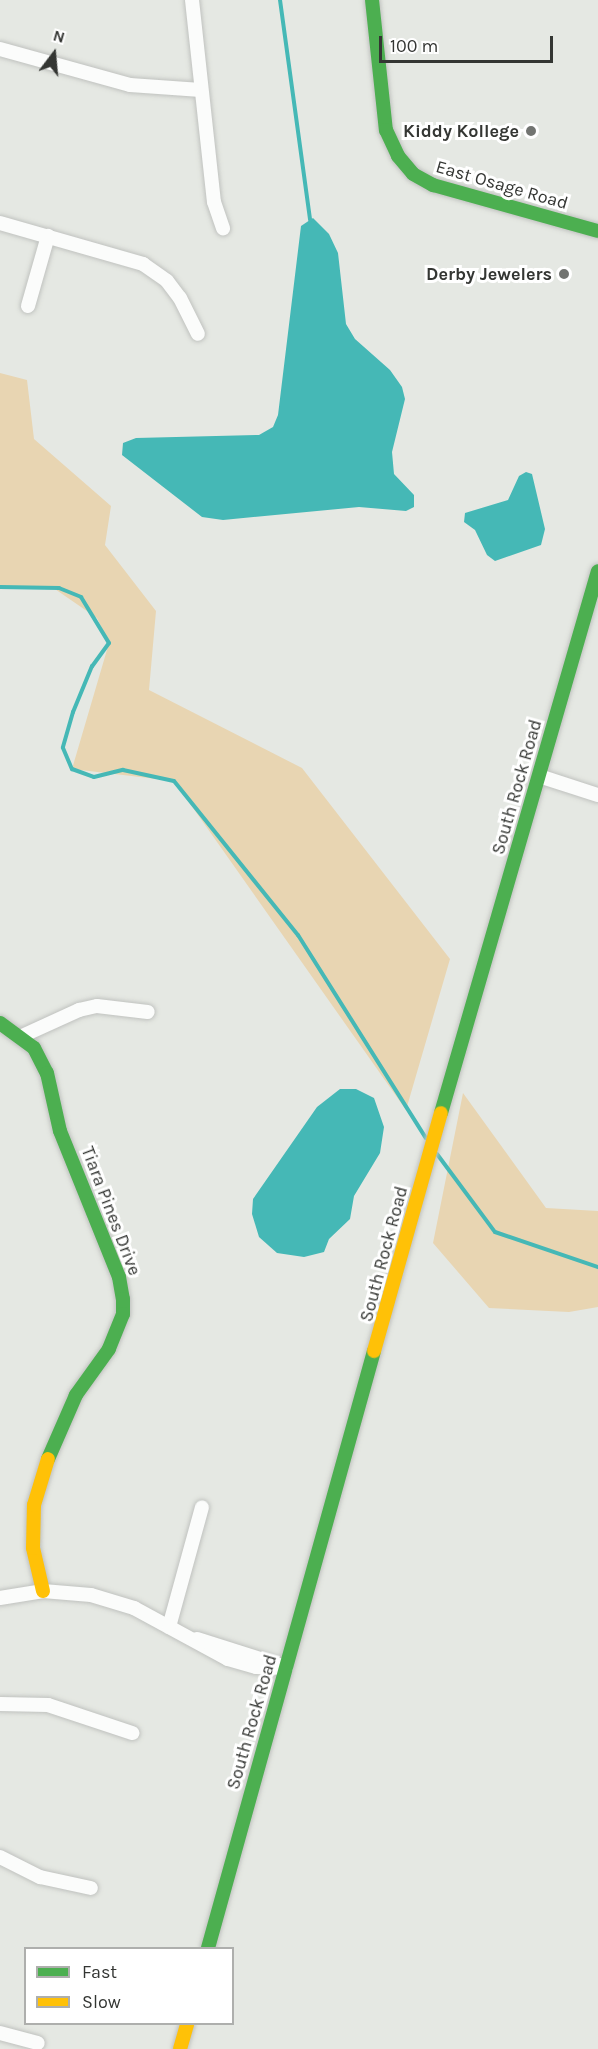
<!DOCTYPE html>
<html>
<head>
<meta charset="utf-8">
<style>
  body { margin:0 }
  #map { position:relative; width:598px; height:2049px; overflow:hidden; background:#e5e8e3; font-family:Karla,sans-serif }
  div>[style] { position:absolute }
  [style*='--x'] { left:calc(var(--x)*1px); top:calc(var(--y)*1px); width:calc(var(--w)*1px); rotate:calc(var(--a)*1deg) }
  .green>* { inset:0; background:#e8d5b2 }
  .water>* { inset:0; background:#45b8b6 }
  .stream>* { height:4px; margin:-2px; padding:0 2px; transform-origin:2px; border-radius:2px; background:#45b8b6 }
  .roads { filter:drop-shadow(0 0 2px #c0c2bf) drop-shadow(0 0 2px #c0c2bf) }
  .street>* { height:14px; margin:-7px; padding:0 7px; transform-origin:7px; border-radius:7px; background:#fbfcfb }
  .fast>* { height:14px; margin:-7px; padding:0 7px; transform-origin:7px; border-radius:7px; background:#4caf50 }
  .slow>* { height:14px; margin:-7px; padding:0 7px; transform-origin:7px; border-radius:7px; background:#ffc107 }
  .dots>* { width:16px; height:16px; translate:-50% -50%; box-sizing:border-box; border:3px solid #fff; border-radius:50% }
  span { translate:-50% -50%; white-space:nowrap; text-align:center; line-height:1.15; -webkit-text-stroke:6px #fff; paint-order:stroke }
  .poi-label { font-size:18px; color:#343633; font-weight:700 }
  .right { translate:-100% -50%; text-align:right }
  .street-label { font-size:18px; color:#343633 }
  .legend { position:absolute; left:24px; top:1947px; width:210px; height:78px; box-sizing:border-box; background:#fff; border:2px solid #aeafad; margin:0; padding:8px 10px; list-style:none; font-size:18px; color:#343633 }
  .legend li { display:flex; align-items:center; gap:12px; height:30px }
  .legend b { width:30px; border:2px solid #aeafad }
  .north { position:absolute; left:24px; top:24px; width:60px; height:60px; -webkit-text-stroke:4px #fff; paint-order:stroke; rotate:16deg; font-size:16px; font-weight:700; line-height:24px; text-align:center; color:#343633 }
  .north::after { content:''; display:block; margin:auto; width:21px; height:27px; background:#343633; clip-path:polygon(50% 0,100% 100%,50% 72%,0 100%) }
  .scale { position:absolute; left:379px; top:36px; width:174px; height:27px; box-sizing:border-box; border:3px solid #343633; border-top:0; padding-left:8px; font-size:18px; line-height:21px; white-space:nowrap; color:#343633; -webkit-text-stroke:4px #fff; paint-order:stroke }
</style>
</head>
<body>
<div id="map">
  <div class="green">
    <i style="clip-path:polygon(0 373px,27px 380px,34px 439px,111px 506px,105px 545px,156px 611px,149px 690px,302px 768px,450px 959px,406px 1110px,174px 781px,72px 769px,109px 643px,97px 618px,52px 587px,0 589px)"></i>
    <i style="clip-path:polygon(463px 1093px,546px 1208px,598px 1211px,598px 1307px,569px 1312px,489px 1308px,433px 1243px)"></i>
  </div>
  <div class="water">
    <i style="clip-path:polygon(313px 218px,329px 234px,338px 253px,346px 324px,355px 339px,390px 370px,402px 387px,405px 399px,392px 452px,394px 474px,414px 495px,414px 507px,406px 511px,359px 507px,223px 520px,202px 517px,122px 455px,123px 443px,136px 438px,259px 435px,273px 427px,278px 415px,301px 226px)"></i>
    <i style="clip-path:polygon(526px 472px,532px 474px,545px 529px,541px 545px,495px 561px,487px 555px,475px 530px,464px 522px,465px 513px,508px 500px,519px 476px)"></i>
    <i style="clip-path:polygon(340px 1089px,356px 1089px,374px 1098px,384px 1127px,380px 1153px,354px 1196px,350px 1219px,329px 1239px,324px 1252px,304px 1257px,277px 1253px,259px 1237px,252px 1214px,253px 1199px,317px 1107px)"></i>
  </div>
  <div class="stream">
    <i style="--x:280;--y:0;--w:222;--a:82.2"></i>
    <i style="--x:0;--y:587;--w:59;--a:1"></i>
    <i style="--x:59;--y:588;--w:24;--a:22"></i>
    <i style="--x:81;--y:597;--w:54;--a:58.7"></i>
    <i style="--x:109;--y:643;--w:29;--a:126"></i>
    <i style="--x:92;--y:666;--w:50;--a:112.4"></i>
    <i style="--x:73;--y:712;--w:37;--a:106"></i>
    <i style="--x:63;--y:748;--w:23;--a:67"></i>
    <i style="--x:72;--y:769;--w:23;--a:20"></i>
    <i style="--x:94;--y:777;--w:30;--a:-14"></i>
    <i style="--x:123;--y:770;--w:52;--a:12.2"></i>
    <i style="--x:174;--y:781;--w:198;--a:51.2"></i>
    <i style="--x:298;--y:935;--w:240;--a:57.8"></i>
    <i style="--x:437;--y:1154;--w:97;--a:53.4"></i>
    <i style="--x:495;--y:1232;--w:109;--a:18.8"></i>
  </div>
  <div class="roads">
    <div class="street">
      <i style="--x:192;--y:0;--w:203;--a:83.8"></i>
      <i style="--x:214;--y:202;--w:28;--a:71"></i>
      <i style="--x:0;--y:49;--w:135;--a:15.5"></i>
      <i style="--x:130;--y:85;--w:71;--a:4"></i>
      <i style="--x:0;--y:223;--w:149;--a:16"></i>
      <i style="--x:143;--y:264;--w:29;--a:35"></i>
      <i style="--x:167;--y:281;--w:21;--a:53"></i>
      <i style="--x:180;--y:298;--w:40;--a:63.4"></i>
      <i style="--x:28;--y:306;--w:73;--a:-74.1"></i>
      <i style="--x:539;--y:776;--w:62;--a:17.9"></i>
      <i style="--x:22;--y:1036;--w:63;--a:-24.5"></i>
      <i style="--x:79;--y:1010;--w:18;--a:-13"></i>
      <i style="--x:97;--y:1006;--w:51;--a:6.7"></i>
      <i style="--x:0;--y:1598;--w:44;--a:-9.2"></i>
      <i style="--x:43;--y:1591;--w:48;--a:4.8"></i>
      <i style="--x:91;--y:1595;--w:45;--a:16.8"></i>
      <i style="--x:134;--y:1608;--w:107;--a:28.5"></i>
      <i style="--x:228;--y:1659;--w:29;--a:16"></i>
      <i style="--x:256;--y:1667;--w:30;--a:2"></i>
      <i style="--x:169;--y:1627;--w:124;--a:-74.6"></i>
      <i style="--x:197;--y:1639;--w:86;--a:17.6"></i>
      <i style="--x:0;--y:1704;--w:48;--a:1.2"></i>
      <i style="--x:48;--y:1705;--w:89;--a:18.4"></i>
      <i style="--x:0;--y:1857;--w:45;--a:26.6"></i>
      <i style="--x:40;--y:1877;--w:52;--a:12.2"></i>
      <i style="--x:0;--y:2033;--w:39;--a:15"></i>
    </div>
    <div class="fast">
      <i style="--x:372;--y:0;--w:131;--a:83.9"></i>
      <i style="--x:386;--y:130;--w:29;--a:65"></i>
      <i style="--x:398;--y:156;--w:23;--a:50"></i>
      <i style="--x:413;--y:174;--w:23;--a:29"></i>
      <i style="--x:433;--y:185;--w:171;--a:15.6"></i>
      <i style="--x:0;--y:1023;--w:42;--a:36.3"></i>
      <i style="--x:34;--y:1048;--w:28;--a:63"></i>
      <i style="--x:47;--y:1073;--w:59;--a:77.4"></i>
      <i style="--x:60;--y:1131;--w:157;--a:68"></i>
      <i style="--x:119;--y:1277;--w:22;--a:80"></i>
      <i style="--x:123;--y:1299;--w:15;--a:90"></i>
      <i style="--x:123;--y:1314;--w:38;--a:112"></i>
      <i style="--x:109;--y:1349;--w:57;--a:125.7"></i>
      <i style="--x:76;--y:1395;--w:70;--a:113.6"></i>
      <i style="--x:441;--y:1113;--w:564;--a:-73.85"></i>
      <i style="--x:208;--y:1948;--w:620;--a:-74.46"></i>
    </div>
    <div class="slow">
      <i style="--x:374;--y:1351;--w:247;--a:-74.3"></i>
      <i style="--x:43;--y:1591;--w:44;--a:-103.1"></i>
      <i style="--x:33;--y:1548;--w:43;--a:-88.7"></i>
      <i style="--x:34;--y:1505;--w:48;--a:-73.1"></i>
      <i style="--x:180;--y:2049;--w:26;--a:-74"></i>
    </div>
  </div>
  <div class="dots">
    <i style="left:531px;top:131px;background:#727471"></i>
    <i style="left:564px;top:274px;background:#727471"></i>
  </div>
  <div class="poi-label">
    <span class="right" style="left:519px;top:131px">Kiddy Kollege</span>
    <span class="right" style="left:552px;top:274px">Derby Jewelers</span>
  </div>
  <div class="street-label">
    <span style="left:502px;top:185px;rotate:16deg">East Osage Road</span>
    <span style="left:517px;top:787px;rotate:-74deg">South Rock Road</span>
    <span style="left:111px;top:1211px;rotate:69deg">Tiara Pines Drive</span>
    <span style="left:384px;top:1254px;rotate:-75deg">South Rock Road</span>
    <span style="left:252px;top:1722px;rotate:-74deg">South Rock Road</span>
  </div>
  <ul class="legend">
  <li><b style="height:8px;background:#4caf50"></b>Fast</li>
  <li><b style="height:8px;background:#ffc107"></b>Slow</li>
  </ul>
  <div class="north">N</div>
  <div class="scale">100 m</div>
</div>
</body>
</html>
